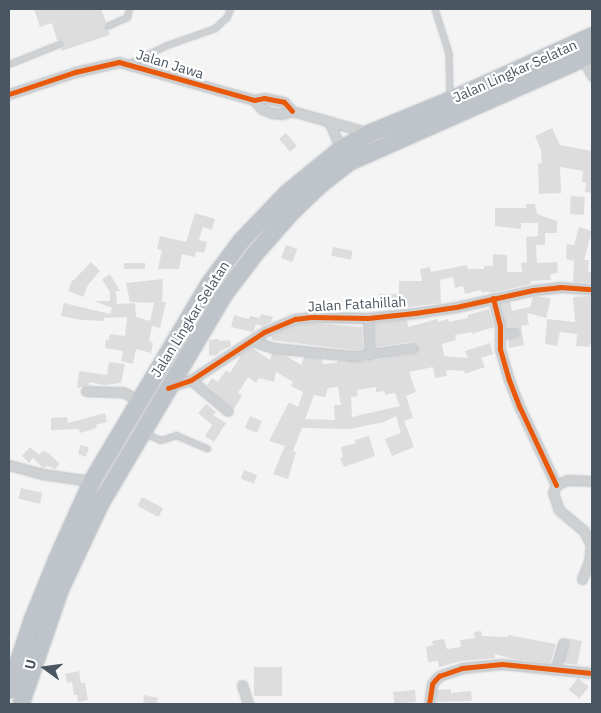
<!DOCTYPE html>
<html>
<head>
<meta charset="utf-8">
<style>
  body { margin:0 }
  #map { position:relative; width:601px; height:713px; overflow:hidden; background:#f4f4f4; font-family:"IBM Plex Sans",sans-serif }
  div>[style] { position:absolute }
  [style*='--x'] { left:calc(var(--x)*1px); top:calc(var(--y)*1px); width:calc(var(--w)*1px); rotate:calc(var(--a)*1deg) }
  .building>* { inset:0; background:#ddddde; transform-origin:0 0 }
  .roads { filter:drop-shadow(0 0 1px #b9bec3) drop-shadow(0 0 1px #b9bec3) }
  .lane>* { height:4.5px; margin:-2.25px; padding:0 2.25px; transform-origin:2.25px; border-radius:2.25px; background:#ced0d2 }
  .street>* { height:9px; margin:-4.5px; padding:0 4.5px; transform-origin:4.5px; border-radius:4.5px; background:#ced0d2 }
  .highway>* { height:16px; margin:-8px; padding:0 8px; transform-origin:8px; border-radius:8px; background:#bec4c9 }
  .cycleway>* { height:5px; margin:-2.5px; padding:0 2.5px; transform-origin:2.5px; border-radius:2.5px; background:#e8590c }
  span { translate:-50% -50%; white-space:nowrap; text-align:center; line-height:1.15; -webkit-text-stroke:4.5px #fff; paint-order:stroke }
  .street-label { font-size:14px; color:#4a5661 }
  .frame { position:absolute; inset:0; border:10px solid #4a5661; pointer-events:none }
  .north { position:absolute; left:20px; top:643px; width:50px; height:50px; -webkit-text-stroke:4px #fff; paint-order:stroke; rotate:284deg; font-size:14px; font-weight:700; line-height:20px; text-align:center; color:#4a5661 }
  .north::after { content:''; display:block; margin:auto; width:18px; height:22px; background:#4a5661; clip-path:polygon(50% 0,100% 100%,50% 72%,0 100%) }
</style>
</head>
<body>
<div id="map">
  <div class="building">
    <i style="clip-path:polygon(34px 9px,101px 9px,106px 22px,103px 27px,108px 30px,110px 35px,61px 51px,63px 43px,57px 40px,52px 23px,40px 27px)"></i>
    <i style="clip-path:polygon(552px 128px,560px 145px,592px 151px,592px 193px,585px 192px,586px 183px,582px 182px,583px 171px,560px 167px,561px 193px,539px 194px,538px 164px,542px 163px,541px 150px,535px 136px)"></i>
    <i style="left:286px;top:133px;width:17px;height:9px;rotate:50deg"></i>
    <i style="left:571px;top:196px;width:14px;height:18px;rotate:4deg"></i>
    <i style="clip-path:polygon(526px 204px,535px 204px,537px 214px,557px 221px,557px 233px,545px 233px,545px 245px,536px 245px,537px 263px,557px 262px,558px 273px,550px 274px,551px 280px,530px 281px,531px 284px,496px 292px,481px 292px,481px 290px,465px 294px,463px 286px,455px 288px,453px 277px,440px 280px,441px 303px,400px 308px,400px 306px,379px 305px,379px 294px,399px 294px,399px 281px,422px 281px,420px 269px,430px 267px,431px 272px,467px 265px,468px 269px,484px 269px,484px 266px,493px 266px,493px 254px,507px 255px,507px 272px,522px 272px,521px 263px,527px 262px,526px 237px,538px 236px,538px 223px,521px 223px,521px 229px,495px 226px,495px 208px,526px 208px)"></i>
    <i style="clip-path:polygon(195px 213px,215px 219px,212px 230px,203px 227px,199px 240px,207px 242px,204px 253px,196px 251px,195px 257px,182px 254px,179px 269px,158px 269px,162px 250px,157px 249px,160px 236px,186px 242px)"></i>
    <i style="clip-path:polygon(579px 227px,592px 231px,584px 260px,589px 260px,588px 272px,592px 272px,592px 283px,573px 282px,574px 261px,566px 259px,567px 244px,574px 245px)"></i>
    <i style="left:286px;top:245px;width:12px;height:14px;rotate:20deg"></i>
    <i style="left:333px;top:247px;width:20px;height:9px;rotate:11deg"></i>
    <i style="clip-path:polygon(91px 262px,100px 271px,88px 285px,83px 297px,68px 291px,72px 280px,74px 280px)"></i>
    <i style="left:124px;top:263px;width:21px;height:6px"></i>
    <i style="clip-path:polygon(110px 274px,120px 291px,116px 291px,117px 304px,135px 303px,136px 317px,150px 321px,154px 303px,130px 302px,126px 283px,163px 279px,162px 302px,166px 302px,160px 328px,152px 326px,149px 341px,153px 343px,151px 353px,136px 349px,133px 364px,121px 361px,123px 351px,105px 348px,106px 339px,109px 340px,110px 334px,125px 336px,127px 317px,104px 318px,104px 321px,81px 320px,61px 316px,64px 303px,110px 314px,112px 308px,94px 301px,110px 301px,110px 292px,102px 279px)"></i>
    <i style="clip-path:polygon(533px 296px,551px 298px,546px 318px,527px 313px,529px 325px,521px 326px,524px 345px,509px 348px,508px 339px,517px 337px,520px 331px,516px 326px,506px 327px,501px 304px,510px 301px,512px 311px,530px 307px)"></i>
    <i style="clip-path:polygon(592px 296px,592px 344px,590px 344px,589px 347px,576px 346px,577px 334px,560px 332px,557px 346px,545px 344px,547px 319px,575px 322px,573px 297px)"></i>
    <i style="clip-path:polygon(evenodd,489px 309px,494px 327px,472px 334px,472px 332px,455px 335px,456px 340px,442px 344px,444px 356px,468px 358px,465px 351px,490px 343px,493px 354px,481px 358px,485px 367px,465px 374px,464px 371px,446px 370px,447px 376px,435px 378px,433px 367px,409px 372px,416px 392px,406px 396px,413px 418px,404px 421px,414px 447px,392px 456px,385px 439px,401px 433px,396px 416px,384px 422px,350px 429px,302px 428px,293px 451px,296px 452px,288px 479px,273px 474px,285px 446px,269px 441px,289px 402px,298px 407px,303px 392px,291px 386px,293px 382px,276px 372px,274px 382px,259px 378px,256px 383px,248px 377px,238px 393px,242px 396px,234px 409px,207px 385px,212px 378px,218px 382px,226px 370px,230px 373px,240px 357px,239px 356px,252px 348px,270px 360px,272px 354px,285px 355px,301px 365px,304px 357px,323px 359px,322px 364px,337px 363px,337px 361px,370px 361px,413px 354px,418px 348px,417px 344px,412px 342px,375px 347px,374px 324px,407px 320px,408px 327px,437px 319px,438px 322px,448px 319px,449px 322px,468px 318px,468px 315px,489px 309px,338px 387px,341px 405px,334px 405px,335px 420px,305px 419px,314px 395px,325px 397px,328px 388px,338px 387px,489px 309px,376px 387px,376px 392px,385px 391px,385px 395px,395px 393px,400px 406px,352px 417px,351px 397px,358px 396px,357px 390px,376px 387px)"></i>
    <i style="clip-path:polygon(261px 314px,273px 317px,271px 322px,263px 326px,256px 324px,253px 332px,231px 327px,234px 315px,249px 319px,250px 316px,260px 318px)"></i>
    <i style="clip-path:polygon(311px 323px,362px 327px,363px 349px,354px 350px,271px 340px,272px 336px,274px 336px,272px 336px,296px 325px)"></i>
    <i style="clip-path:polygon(219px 339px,219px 341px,230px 340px,231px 346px,220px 351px,217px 355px,209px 356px,209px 340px)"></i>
    <i style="clip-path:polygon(109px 362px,125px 364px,121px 383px,105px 385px,89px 382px,89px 385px,77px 388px,79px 371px,107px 375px)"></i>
    <i style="clip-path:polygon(206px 404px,216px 412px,213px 415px,226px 423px,214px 442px,205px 436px,212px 425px,198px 413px)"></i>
    <i style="clip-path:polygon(105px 413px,107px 422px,96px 425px,97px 428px,80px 433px,79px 429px,51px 430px,51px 418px,67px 417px,68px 423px)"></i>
    <i style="left:250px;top:416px;width:13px;height:13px;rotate:23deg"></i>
    <i style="clip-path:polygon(369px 436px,375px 456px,344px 467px,340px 458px,343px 457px,341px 447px,356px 443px,355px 440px)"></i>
    <i style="clip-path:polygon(80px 445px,89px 447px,86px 457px,78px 454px)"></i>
    <i style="clip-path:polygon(30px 447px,39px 455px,43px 451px,48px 453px,60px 464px,55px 469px,48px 466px,43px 468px,33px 458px,29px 463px,22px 456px)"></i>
    <i style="left:244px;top:470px;width:14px;height:9px;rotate:21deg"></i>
    <i style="left:21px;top:488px;width:22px;height:11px;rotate:13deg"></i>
    <i style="left:142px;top:497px;width:24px;height:10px;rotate:28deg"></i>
    <i style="clip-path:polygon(481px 631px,482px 636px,508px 637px,508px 635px,556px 644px,551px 661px,550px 663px,514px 659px,495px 654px,495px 658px,461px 661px,439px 667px,438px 661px,428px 662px,426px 647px,433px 645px,432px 641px,444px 639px,447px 649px,461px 647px,460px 640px,475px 638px,474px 632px)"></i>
    <i style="clip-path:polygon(566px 638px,582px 641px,577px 665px,563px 663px,569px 644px)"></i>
    <i style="left:254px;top:667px;width:28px;height:29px"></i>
    <i style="clip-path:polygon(79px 671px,81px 683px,85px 683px,88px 700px,78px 702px,77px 695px,74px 695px,72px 682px,67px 683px,65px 674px)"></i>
    <i style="left:578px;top:678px;width:14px;height:15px;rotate:39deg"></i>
    <i style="clip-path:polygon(451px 689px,451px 693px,471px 691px,472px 701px,436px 702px,437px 690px)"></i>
    <i style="left:415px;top:690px;width:12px;height:22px;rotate:85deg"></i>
    <i style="clip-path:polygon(144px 695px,158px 698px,157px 704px,143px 704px)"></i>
  </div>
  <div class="roads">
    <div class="lane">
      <i style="--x:435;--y:9;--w:46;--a:72.3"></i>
      <i style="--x:449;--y:53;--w:43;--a:88.7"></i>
      <i style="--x:107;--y:26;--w:22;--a:-24"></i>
      <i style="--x:127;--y:17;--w:8;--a:-76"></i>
      <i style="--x:129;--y:63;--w:42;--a:-25.3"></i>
      <i style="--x:167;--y:45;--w:51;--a:-19.5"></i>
      <i style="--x:215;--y:28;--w:16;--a:-43"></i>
      <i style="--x:227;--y:17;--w:9;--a:-69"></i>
      <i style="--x:9;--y:64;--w:54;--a:-21.8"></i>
      <i style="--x:145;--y:433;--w:17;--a:24"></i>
      <i style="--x:161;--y:440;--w:16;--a:-18"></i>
      <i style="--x:176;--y:435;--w:34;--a:23"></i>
    </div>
    <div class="street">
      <i style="--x:584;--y:60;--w:18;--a:63"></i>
      <i style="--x:9;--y:94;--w:70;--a:-18.4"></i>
      <i style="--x:75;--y:72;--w:45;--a:-12.8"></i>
      <i style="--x:119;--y:62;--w:140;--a:15.7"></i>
      <i style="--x:254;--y:100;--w:10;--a:-11"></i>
      <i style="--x:264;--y:98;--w:20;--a:11"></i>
      <i style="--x:284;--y:102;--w:12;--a:48"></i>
      <i style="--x:254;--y:100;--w:12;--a:48"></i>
      <i style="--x:262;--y:109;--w:11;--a:22"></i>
      <i style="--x:272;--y:113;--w:10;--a:6"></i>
      <i style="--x:282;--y:114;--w:10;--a:-17"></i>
      <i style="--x:292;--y:111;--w:81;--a:15.8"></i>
      <i style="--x:329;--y:121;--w:30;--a:67"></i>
      <i style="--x:493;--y:298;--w:29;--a:76"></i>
      <i style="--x:500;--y:326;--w:23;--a:90"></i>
      <i style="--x:500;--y:349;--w:32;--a:74"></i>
      <i style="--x:509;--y:380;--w:30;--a:69"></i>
      <i style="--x:520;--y:408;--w:85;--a:64.9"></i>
      <i style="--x:368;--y:318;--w:37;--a:88"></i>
      <i style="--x:500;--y:334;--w:14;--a:-8"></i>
      <i style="--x:252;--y:341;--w:23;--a:18"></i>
      <i style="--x:274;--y:348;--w:80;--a:5.7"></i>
      <i style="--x:354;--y:356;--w:59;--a:-7.9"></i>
      <i style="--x:191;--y:380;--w:48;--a:40"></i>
      <i style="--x:171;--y:386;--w:21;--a:-17"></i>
      <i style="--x:191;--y:380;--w:87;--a:-33.3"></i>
      <i style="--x:264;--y:332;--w:34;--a:-23"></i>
      <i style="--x:295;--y:319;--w:16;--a:-7"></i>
      <i style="--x:311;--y:317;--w:57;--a:1"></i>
      <i style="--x:368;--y:318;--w:47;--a:-6.1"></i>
      <i style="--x:415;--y:313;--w:41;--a:-8.3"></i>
      <i style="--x:456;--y:307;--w:79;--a:-12.4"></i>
      <i style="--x:533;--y:290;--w:27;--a:-6"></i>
      <i style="--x:560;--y:287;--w:32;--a:4"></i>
      <i style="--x:86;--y:391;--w:37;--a:2"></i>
      <i style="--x:123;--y:392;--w:19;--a:28"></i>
      <i style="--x:9;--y:465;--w:34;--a:15"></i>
      <i style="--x:42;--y:474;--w:50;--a:8"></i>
      <i style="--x:582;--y:579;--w:18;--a:-68"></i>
      <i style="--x:589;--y:562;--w:17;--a:-83"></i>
      <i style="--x:591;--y:545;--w:16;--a:-117"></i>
      <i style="--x:584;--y:531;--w:33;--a:-140"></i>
      <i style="--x:559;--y:510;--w:18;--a:-109"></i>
      <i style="--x:553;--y:493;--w:9;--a:-69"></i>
      <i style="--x:556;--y:485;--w:12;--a:-24"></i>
      <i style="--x:567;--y:480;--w:25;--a:2"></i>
      <i style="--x:555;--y:670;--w:28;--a:-73"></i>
      <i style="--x:242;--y:685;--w:20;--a:72"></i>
      <i style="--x:429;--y:704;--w:20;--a:-81"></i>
      <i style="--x:432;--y:684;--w:5;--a:-53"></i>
      <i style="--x:435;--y:680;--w:6;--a:-45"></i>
      <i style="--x:439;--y:676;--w:24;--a:-19"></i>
      <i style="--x:462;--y:668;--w:40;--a:-5.7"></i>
      <i style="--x:502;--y:664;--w:90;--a:5.7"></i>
    </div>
    <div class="highway">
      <i style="--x:9;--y:690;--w:76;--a:-71.6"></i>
      <i style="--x:33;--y:618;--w:61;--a:-68"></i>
      <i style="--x:56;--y:561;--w:88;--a:-65.8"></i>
      <i style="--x:92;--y:481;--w:229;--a:-59.3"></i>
      <i style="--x:209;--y:284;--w:54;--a:-53.3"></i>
      <i style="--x:241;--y:241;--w:66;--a:-46.2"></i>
      <i style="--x:287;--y:193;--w:70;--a:-39.2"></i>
      <i style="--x:341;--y:149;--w:33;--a:-29"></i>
      <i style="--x:370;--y:133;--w:87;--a:-22.4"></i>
      <i style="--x:450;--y:100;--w:156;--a:-24.3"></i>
      <i style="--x:21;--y:704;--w:123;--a:-71"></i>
      <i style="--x:61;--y:588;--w:94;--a:-64.8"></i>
      <i style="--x:101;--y:503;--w:242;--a:-59.4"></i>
      <i style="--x:224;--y:295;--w:51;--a:-52.9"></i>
      <i style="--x:255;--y:254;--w:55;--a:-48.7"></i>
      <i style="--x:291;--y:213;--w:39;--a:-44"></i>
      <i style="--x:319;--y:186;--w:39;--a:-38"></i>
      <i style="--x:350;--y:162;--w:265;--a:-23.9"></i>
    </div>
  </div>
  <div class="cycleway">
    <i style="--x:9;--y:94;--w:70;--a:-18.4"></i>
    <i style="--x:75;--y:72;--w:45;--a:-12.8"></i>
    <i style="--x:119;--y:62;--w:140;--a:15.7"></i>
    <i style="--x:254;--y:100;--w:10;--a:-11"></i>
    <i style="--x:264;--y:98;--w:20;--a:11"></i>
    <i style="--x:284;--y:102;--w:12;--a:48"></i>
    <i style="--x:493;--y:298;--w:29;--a:76"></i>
    <i style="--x:500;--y:326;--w:23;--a:90"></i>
    <i style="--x:500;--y:349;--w:32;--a:74"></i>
    <i style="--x:509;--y:380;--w:30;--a:69"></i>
    <i style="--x:520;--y:408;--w:85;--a:64.9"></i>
    <i style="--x:168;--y:388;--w:24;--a:-19"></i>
    <i style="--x:191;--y:380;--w:87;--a:-33.3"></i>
    <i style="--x:264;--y:332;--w:34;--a:-23"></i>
    <i style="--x:295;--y:319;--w:16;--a:-7"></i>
    <i style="--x:311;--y:317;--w:57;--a:1"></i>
    <i style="--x:368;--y:318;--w:47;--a:-6.1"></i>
    <i style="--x:415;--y:313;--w:41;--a:-8.3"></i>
    <i style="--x:456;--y:307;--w:79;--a:-12.4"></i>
    <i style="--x:533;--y:290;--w:27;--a:-6"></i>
    <i style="--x:560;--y:287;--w:32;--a:4"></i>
    <i style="--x:429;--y:704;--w:20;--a:-81"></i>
    <i style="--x:432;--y:684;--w:5;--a:-53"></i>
    <i style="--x:435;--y:680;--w:6;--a:-45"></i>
    <i style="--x:439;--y:676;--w:24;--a:-19"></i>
    <i style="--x:462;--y:668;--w:40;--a:-5.7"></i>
    <i style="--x:502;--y:664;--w:90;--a:5.7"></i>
  </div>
  <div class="street-label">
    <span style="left:170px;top:64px;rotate:17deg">Jalan Jawa</span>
    <span style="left:515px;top:71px;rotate:-24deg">Jalan Lingkar Selatan</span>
    <span style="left:357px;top:304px;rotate:-3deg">Jalan Fatahillah</span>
    <span style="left:190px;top:319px;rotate:-58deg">Jalan Lingkar Selatan</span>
  </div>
  <div class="frame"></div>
  <div class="north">U</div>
</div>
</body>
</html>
